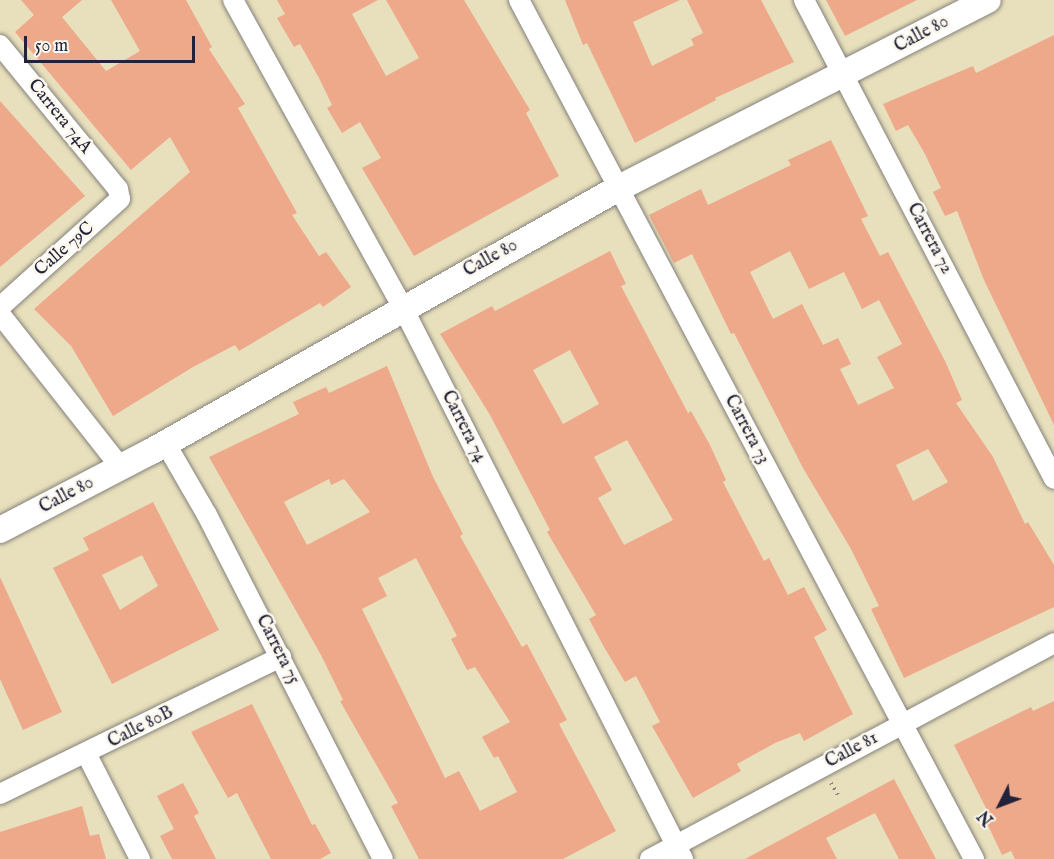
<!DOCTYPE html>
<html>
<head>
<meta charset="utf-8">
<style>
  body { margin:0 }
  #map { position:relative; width:1054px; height:859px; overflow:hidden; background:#e8e0bc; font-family:"IM FELL English",serif }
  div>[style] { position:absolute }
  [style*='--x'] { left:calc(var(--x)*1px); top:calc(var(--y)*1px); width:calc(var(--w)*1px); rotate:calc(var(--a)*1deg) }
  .building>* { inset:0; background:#eda98a }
  .path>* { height:4px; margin-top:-2px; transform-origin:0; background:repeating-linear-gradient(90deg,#85817c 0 1.5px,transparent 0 6px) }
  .roads { filter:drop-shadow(0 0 2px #85817c) drop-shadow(0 0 2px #85817c) }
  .minor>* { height:20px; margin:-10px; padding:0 10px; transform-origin:10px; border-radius:10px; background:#fff }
  .tertiary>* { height:26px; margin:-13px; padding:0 13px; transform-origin:13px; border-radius:13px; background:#fff }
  span { translate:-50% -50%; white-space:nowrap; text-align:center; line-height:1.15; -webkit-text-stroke:5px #fbf7ec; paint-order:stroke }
  .street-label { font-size:18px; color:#22223b }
  .north { position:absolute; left:970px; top:775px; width:60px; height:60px; -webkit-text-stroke:4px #fbf7ec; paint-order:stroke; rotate:228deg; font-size:16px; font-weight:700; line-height:24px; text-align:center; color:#22223b }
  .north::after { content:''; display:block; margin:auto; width:21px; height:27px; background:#22223b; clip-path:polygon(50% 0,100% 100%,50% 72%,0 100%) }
  .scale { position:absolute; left:24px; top:36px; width:171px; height:27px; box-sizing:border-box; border:3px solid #22223b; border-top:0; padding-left:8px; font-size:18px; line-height:21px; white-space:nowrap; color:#22223b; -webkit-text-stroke:4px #fbf7ec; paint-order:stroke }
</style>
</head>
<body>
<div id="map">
  <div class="building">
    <i style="clip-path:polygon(21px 0,82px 0,62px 17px,106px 71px,140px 51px,111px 0,186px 0,212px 47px,209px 49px,245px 104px,238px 108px,297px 213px,292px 215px,319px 256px,326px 252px,351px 287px,323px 307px,320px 303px,239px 351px,235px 345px,193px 367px,113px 416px,71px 346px,34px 309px,190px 172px,170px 137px,131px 170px,15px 32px,34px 15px)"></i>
    <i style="clip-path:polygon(277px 0,378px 0,352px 14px,386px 76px,419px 58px,386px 0,464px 0,530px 110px,526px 113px,559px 176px,414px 256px,362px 168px,381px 158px,360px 122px,342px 133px,327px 108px,332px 105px,319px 78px,300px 44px,294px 47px,277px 18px,285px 14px)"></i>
    <i style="clip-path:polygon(565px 0,680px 0,633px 22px,652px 66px,694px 45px,691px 39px,703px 33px,687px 0,761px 0,794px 62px,715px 98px,716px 100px,635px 143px,587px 43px,583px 45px)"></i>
    <i style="clip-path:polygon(826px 0,917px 0,845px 36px)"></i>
    <i style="clip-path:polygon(1054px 35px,1054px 425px,984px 280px,957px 211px,945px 216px,933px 192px,941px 188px,925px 154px,908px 125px,896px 131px,883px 104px,973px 66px,976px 73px)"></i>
    <i style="clip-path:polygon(0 101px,85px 196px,0 267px)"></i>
    <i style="clip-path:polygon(evenodd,831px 140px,868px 216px,861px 219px,880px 256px,888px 252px,946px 363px,962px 400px,956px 403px,993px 457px,1025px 524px,1028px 522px,1054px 565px,1054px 607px,904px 678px,871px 609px,879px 606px,851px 549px,803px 468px,734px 333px,731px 334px,692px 254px,674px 263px,649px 215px,701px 189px,708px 205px,791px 165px,788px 160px,831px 140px,790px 251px,809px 289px,844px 272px,862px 309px,879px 300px,902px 344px,877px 357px,894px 388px,858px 405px,840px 369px,851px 364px,838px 338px,823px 345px,802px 304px,773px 319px,750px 272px,790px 251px,831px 140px,928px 449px,948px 482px,913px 501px,896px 465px,928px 449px)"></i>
    <i style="clip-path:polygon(evenodd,610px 251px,626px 284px,621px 286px,688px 413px,691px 411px,710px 445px,726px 480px,723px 482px,764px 561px,769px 558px,788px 595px,804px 587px,827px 630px,814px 637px,853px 714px,804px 741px,800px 733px,775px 743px,737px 764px,741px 771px,693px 798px,652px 726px,660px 722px,636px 676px,625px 682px,604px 647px,589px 619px,596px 615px,547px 532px,550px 530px,490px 415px,440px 334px,492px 306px,495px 311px,610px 251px,570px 350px,599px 404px,563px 424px,533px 370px,570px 350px,610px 251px,627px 440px,673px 520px,624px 545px,598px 498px,612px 490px,594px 457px,627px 440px)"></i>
    <i style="clip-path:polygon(evenodd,387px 366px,433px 477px,463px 534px,460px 536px,522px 647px,527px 644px,567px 720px,559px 724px,616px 831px,563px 859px,419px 859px,391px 806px,398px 803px,340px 701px,343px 700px,321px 655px,209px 457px,299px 414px,293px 402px,326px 387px,329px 393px,387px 366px,329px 479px,331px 485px,344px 479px,370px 512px,307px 545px,284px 502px,329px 479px,387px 366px,416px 558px,457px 636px,451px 639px,467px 670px,475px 667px,510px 722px,482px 737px,494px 758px,498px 756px,517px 792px,480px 811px,459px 771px,445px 778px,362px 609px,387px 596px,378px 578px,416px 558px)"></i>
    <i style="clip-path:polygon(evenodd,153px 502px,219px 630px,112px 684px,53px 568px,89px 550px,83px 538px,153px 502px,142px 555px,158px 586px,120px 610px,102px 575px,142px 555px)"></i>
    <i style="clip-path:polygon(0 577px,62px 712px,23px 730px,0 679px)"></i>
    <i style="clip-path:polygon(1054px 701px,1054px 859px,1015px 859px,1011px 851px,1002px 855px,984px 817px,989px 814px,954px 745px,1031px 707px,1033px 711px)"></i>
    <i style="clip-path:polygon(252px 704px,312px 825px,315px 824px,331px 853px,320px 859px,271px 859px,237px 793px,228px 798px,191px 732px)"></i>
    <i style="clip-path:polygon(894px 779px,936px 859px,899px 859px,875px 813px,826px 838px,837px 859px,745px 859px)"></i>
    <i style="clip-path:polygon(183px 783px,199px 813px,194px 816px,216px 859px,172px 859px,160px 836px,174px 829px,157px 796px)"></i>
    <i style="clip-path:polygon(82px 806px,90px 836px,99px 834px,106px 859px,0 859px,0 832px)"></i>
  </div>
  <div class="path">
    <i style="--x:831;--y:783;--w:14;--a:60"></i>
  </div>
  <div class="roads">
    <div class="minor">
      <i style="--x:233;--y:0;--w:352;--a:61.1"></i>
      <i style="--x:403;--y:308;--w:618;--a:63.06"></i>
      <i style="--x:519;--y:0;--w:972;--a:62.09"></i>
      <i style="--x:804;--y:0;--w:540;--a:62.44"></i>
      <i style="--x:0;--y:45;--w:186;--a:50.7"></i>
      <i style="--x:118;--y:189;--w:10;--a:79"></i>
      <i style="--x:120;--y:199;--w:161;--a:138"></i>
      <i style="--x:0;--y:314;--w:196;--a:51.8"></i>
      <i style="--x:166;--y:444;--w:82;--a:60"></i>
      <i style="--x:207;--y:515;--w:386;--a:62.9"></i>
      <i style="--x:87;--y:755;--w:117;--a:63"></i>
      <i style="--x:0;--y:794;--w:313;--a:-26"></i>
      <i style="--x:650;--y:859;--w:458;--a:-28.1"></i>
    </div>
    <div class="tertiary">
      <i style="--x:0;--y:530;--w:171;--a:-27.5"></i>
      <i style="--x:152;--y:451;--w:534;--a:-29.4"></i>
      <i style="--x:617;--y:189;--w:416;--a:-27"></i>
    </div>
  </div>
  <div class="street-label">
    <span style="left:922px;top:35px;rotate:-28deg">Calle 80</span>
    <span style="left:59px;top:117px;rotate:51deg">Carrera 74A</span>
    <span style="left:929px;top:239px;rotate:62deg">Carrera 72</span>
    <span style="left:65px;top:250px;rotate:-41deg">Calle 79C</span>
    <span style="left:491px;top:259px;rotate:-29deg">Calle 80</span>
    <span style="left:463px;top:427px;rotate:63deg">Carrera 74</span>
    <span style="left:746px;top:430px;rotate:62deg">Carrera 73</span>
    <span style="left:67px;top:496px;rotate:-28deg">Calle 80</span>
    <span style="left:277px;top:650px;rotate:63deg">Carrera 75</span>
    <span style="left:141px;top:728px;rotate:-27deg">Calle 80B</span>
    <span style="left:852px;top:751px;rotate:-28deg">Calle 81</span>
  </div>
  <div class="north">N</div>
  <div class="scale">50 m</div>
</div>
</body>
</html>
